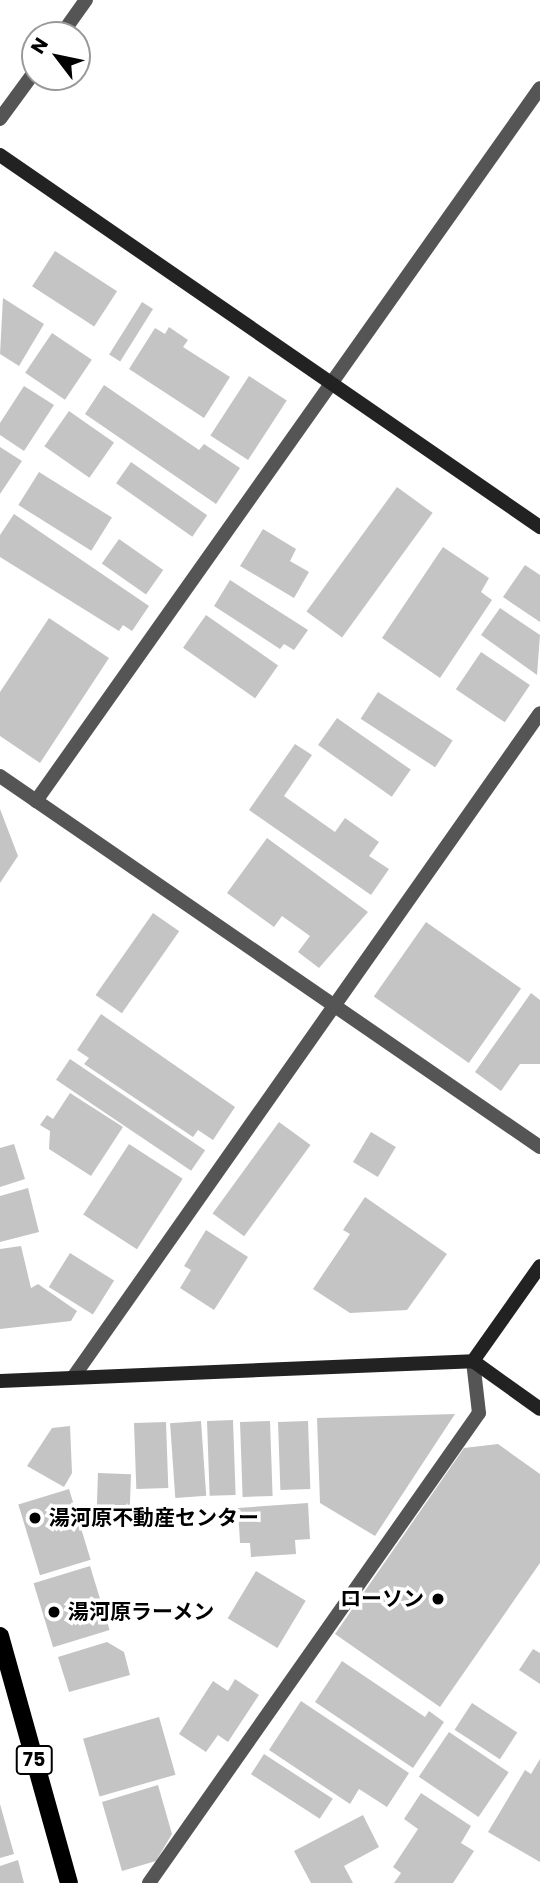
<!DOCTYPE html>
<html>
<head>
<meta charset="utf-8">
<style>
  body { margin:0 }
  #map { position:relative; width:540px; height:1883px; overflow:hidden; background:#fff; font-family:Poppins,"Noto Sans JP",sans-serif }
  div>[style] { position:absolute }
  [style*='--x'] { left:calc(var(--x)*1px); top:calc(var(--y)*1px); width:calc(var(--w)*1px); rotate:calc(var(--a)*1deg) }
  .building>* { inset:0; background:#c4c4c4; transform-origin:0 0 }
  .street>* { height:14px; margin:-7px; padding:0 7px; transform-origin:7px; border-radius:7px; background:#555 }
  .secondary>* { height:14px; margin:-7px; padding:0 7px; transform-origin:7px; border-radius:7px; background:#222 }
  .primary>* { height:18px; margin:-9px; padding:0 9px; transform-origin:9px; border-radius:9px; background:#000 }
  .dots>* { width:19px; height:19px; translate:-50% -50%; box-sizing:border-box; border:4px solid #fff; border-radius:50% }
  span { translate:-50% -50%; white-space:nowrap; text-align:center; line-height:1.15; -webkit-text-stroke:7px #fff; paint-order:stroke }
  .shield-label span { padding:2px 5px; background:#fff; border:2px solid; border-radius:5px; -webkit-text-stroke-width:0 }
  .shield-label { font-size:19px; color:#000; font-weight:700 }
  .poi-label { font-size:21px; color:#000; font-weight:700 }
  .left { translate:0 -50%; text-align:left }
  .right { translate:-100% -50%; text-align:right }
  .north { position:absolute; left:21px; top:21px; width:70px; height:70px; box-sizing:border-box; background:#fff; border:2px solid #999; border-radius:50%; rotate:302deg; font-size:19px; font-weight:700; line-height:28px; text-align:center; color:#000 }
  .north::after { content:''; display:block; margin:auto; width:24px; height:32px; background:#000; clip-path:polygon(50% 0,100% 100%,50% 72%,0 100%) }
</style>
</head>
<body>
<div id="map">
  <div class="building">
    <i style="left:55px;top:251px;width:74px;height:42px;rotate:33deg"></i>
    <i style="clip-path:polygon(3px 298px,44px 324px,19px 366px,0 354px)"></i>
    <i style="left:142px;top:302px;width:13px;height:62px;rotate:32deg"></i>
    <i style="clip-path:polygon(169px 327px,188px 340px,183px 347px,230px 377px,204px 418px,129px 369px,155px 328px,165px 334px)"></i>
    <i style="left:52px;top:333px;width:48px;height:48px;rotate:34deg"></i>
    <i style="left:249px;top:376px;width:45px;height:71px;rotate:33deg"></i>
    <i style="clip-path:polygon(104px 385px,199px 450px,204px 444px,240px 468px,216px 504px,85px 414px)"></i>
    <i style="clip-path:polygon(24px 386px,54px 405px,24px 451px,0 435px,0 423px)"></i>
    <i style="left:69px;top:411px;width:55px;height:43px;rotate:35deg"></i>
    <i style="clip-path:polygon(0 447px,22px 461px,0 494px)"></i>
    <i style="left:131px;top:462px;width:93px;height:26px;rotate:35deg"></i>
    <i style="left:39px;top:472px;width:86px;height:39px;rotate:32deg"></i>
    <i style="left:397px;top:487px;width:44px;height:154px;rotate:36deg"></i>
    <i style="clip-path:polygon(14px 514px,149px 606px,132px 631px,123px 625px,119px 631px,0 557px,0 535px)"></i>
    <i style="clip-path:polygon(263px 529px,296px 549px,290px 561px,309px 572px,294px 598px,240px 566px)"></i>
    <i style="left:119px;top:539px;width:54px;height:30px;rotate:35deg"></i>
    <i style="clip-path:polygon(443px 547px,489px 578px,481px 592px,492px 600px,440px 678px,382px 638px)"></i>
    <i style="clip-path:polygon(525px 565px,540px 575px,540px 622px,503px 597px)"></i>
    <i style="clip-path:polygon(230px 580px,308px 630px,294px 650px,284px 644px,280px 649px,214px 606px)"></i>
    <i style="clip-path:polygon(500px 608px,540px 635px,537px 675px,481px 635px)"></i>
    <i style="left:206px;top:615px;width:88px;height:40px;rotate:35deg"></i>
    <i style="clip-path:polygon(49px 618px,109px 658px,40px 763px,0 736px,0 692px)"></i>
    <i style="left:481px;top:652px;width:59px;height:45px;rotate:34deg"></i>
    <i style="left:378px;top:692px;width:89px;height:32px;rotate:33deg"></i>
    <i style="left:337px;top:718px;width:90px;height:33px;rotate:35deg"></i>
    <i style="clip-path:polygon(295px 744px,312px 755px,284px 796px,335px 832px,345px 818px,379px 842px,369px 856px,389px 869px,371px 895px,249px 810px)"></i>
    <i style="clip-path:polygon(0 809px,18px 856px,0 883px)"></i>
    <i style="clip-path:polygon(267px 838px,368px 912px,319px 968px,298px 952px,310px 936px,282px 916px,274px 927px,227px 893px)"></i>
    <i style="left:153px;top:913px;width:32px;height:100px;rotate:35deg"></i>
    <i style="left:426px;top:922px;width:116px;height:91px;rotate:35deg"></i>
    <i style="clip-path:polygon(531px 993px,540px 1000px,540px 1064px,520px 1064px,501px 1091px,475px 1072px)"></i>
    <i style="clip-path:polygon(101px 1014px,235px 1107px,213px 1140px,198px 1130px,193px 1137px,84px 1064px,89px 1058px,77px 1050px)"></i>
    <i style="left:70px;top:1059px;width:163px;height:25px;rotate:34deg"></i>
    <i style="clip-path:polygon(70px 1093px,123px 1127px,91px 1176px,49px 1149px,50px 1131px,40px 1125px,47px 1115px,53px 1119px)"></i>
    <i style="left:279px;top:1122px;width:39px;height:113px;rotate:36deg"></i>
    <i style="left:371px;top:1132px;width:29px;height:35px;rotate:31deg"></i>
    <i style="clip-path:polygon(14px 1144px,25px 1179px,0 1187px,0 1148px)"></i>
    <i style="left:129px;top:1144px;width:64px;height:84px;rotate:33deg"></i>
    <i style="clip-path:polygon(28px 1188px,39px 1232px,0 1242px,0 1196px)"></i>
    <i style="clip-path:polygon(365px 1197px,447px 1254px,407px 1310px,350px 1313px,313px 1289px,350px 1234px,343px 1230px)"></i>
    <i style="clip-path:polygon(206px 1230px,248px 1257px,214px 1310px,180px 1288px,191px 1270px,184px 1266px)"></i>
    <i style="clip-path:polygon(21px 1246px,31px 1288px,38px 1284px,77px 1311px,71px 1321px,0 1329px,0 1249px)"></i>
    <i style="left:70px;top:1253px;width:52px;height:40px;rotate:32deg"></i>
    <i style="clip-path:polygon(455px 1414px,375px 1536px,320px 1503px,317px 1418px)"></i>
    <i style="left:233px;top:1420px;width:75px;height:26px;rotate:88deg"></i>
    <i style="left:201px;top:1421px;width:75px;height:31px;rotate:86deg"></i>
    <i style="left:270px;top:1421px;width:75px;height:30px;rotate:88deg"></i>
    <i style="left:308px;top:1421px;width:68px;height:30px;rotate:88deg"></i>
    <i style="left:166px;top:1422px;width:66px;height:32px;rotate:88deg"></i>
    <i style="clip-path:polygon(70px 1426px,72px 1473px,64px 1487px,27px 1466px,52px 1428px)"></i>
    <i style="clip-path:polygon(498px 1444px,540px 1474px,540px 1563px,440px 1707px,335px 1634px,464px 1448px)"></i>
    <i style="left:98px;top:1473px;width:33px;height:32px;rotate:2deg"></i>
    <i style="left:69px;top:1489px;width:74px;height:53px;rotate:73deg"></i>
    <i style="clip-path:polygon(308px 1503px,310px 1539px,295px 1540px,296px 1554px,251px 1557px,250px 1543px,240px 1543px,238px 1508px)"></i>
    <i style="left:90px;top:1566px;width:67px;height:59px;rotate:73deg"></i>
    <i style="left:256px;top:1571px;width:58px;height:55px;rotate:31deg"></i>
    <i style="clip-path:polygon(107px 1642px,124px 1652px,130px 1675px,69px 1692px,58px 1657px)"></i>
    <i style="clip-path:polygon(533px 1649px,540px 1653px,540px 1684px,519px 1670px)"></i>
    <i style="clip-path:polygon(342px 1661px,425px 1717px,429px 1711px,444px 1722px,413px 1768px,315px 1702px)"></i>
    <i style="clip-path:polygon(235px 1679px,259px 1695px,228px 1742px,218px 1735px,206px 1752px,179px 1734px,213px 1681px,228px 1691px)"></i>
    <i style="clip-path:polygon(301px 1701px,409px 1773px,387px 1807px,359px 1789px,350px 1804px,269px 1750px)"></i>
    <i style="left:472px;top:1703px;width:54px;height:32px;rotate:33deg"></i>
    <i style="left:159px;top:1717px;width:60px;height:79px;rotate:74deg"></i>
    <i style="left:449px;top:1732px;width:72px;height:54px;rotate:34deg"></i>
    <i style="left:264px;top:1754px;width:82px;height:24px;rotate:33deg"></i>
    <i style="clip-path:polygon(540px 1759px,540px 1862px,488px 1832px,525px 1770px,531px 1774px)"></i>
    <i style="clip-path:polygon(158px 1785px,172px 1834px,156px 1861px,122px 1871px,102px 1802px)"></i>
    <i style="clip-path:polygon(421px 1793px,471px 1826px,461px 1843px,474px 1851px,453px 1883px,394px 1883px,401px 1873px,393px 1867px,418px 1829px,404px 1819px)"></i>
    <i style="clip-path:polygon(0 1804px,14px 1854px,0 1858px)"></i>
    <i style="clip-path:polygon(363px 1815px,379px 1847px,344px 1866px,353px 1883px,311px 1883px,294px 1851px)"></i>
    <i style="clip-path:polygon(18px 1860px,24px 1883px,0 1883px,0 1866px)"></i>
  </div>
  <div class="street">
    <i style="--x:61;--y:35;--w:43;--a:-54.5"></i>
    <i style="--x:0;--y:119;--w:59;--a:-53.9"></i>
    <i style="--x:0;--y:776;--w:655;--a:34.49"></i>
    <i style="--x:36;--y:801;--w:873;--a:-54.74"></i>
    <i style="--x:74;--y:1376;--w:810;--a:-54.9"></i>
    <i style="--x:149;--y:1883;--w:574;--a:-54.93"></i>
    <i style="--x:479;--y:1413;--w:52;--a:-96.6"></i>
  </div>
  <div class="secondary">
    <i style="--x:0;--y:155;--w:656;--a:34.56"></i>
    <i style="--x:473;--y:1361;--w:116;--a:-54.8"></i>
    <i style="--x:0;--y:1381;--w:473;--a:-2.4"></i>
    <i style="--x:473;--y:1361;--w:82;--a:35.6"></i>
  </div>
  <div class="primary">
    <i style="--x:0;--y:1636;--w:256;--a:74.4"></i>
  </div>
  <div class="dots">
    <i style="left:35px;top:1518px;background:#000"></i>
    <i style="left:438px;top:1599px;background:#000"></i>
    <i style="left:54px;top:1612px;background:#000"></i>
  </div>
  <div class="shield-label">
    <span style="left:34px;top:1760px">75</span>
  </div>
  <div class="poi-label">
    <span class="left" style="left:49px;top:1518px">湯河原不動産センター</span>
    <span class="right" style="left:424px;top:1599px">ローソン</span>
    <span class="left" style="left:68px;top:1612px">湯河原ラーメン</span>
  </div>
  <div class="north">N</div>
</div>
</body>
</html>
